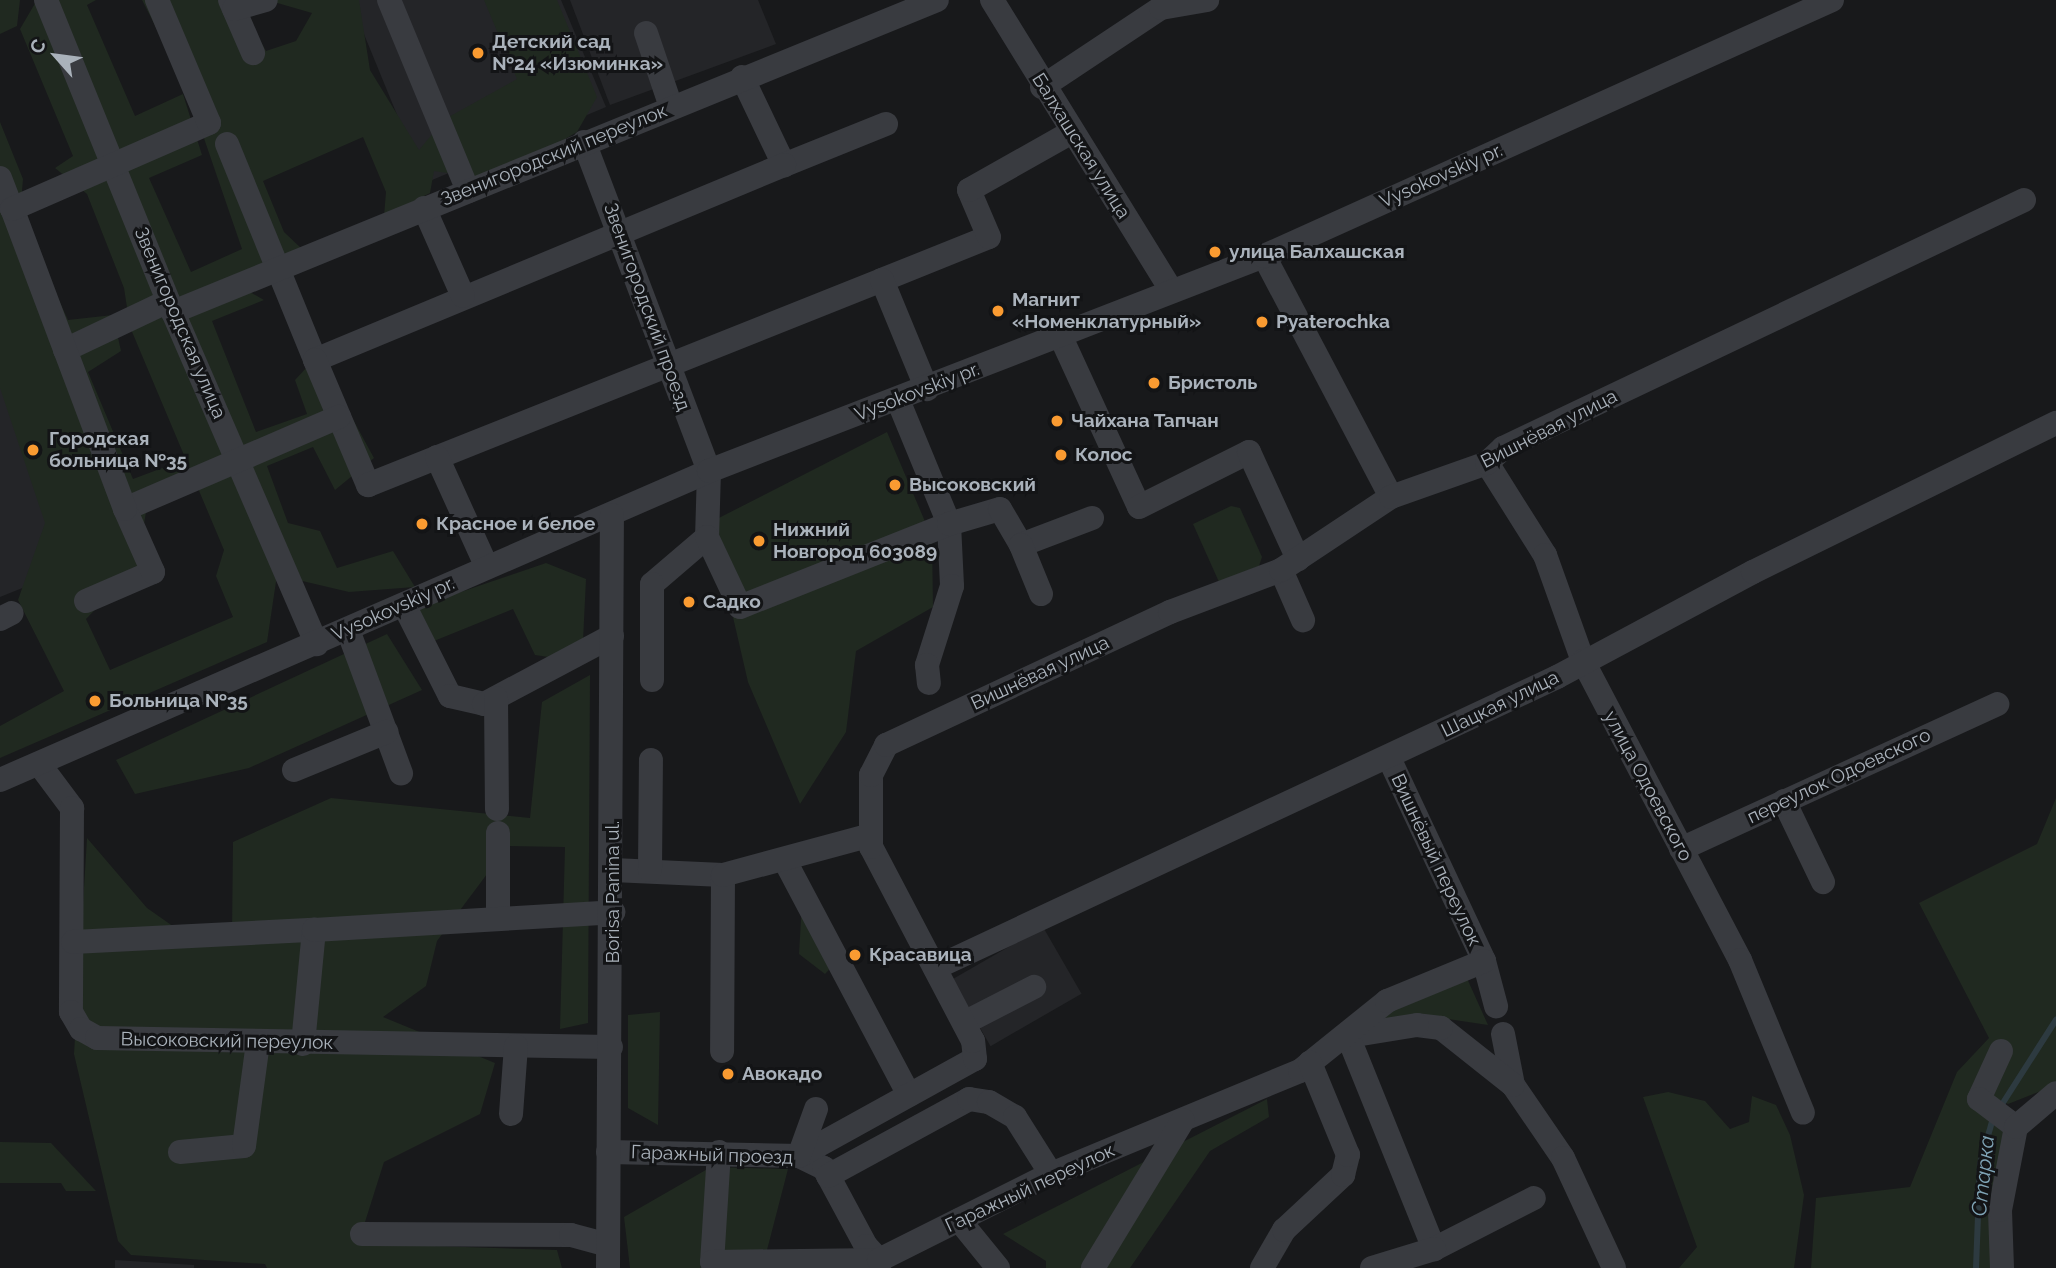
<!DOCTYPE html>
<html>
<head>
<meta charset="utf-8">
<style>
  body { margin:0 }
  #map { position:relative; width:2056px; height:1268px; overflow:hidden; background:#18191b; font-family:Raleway,sans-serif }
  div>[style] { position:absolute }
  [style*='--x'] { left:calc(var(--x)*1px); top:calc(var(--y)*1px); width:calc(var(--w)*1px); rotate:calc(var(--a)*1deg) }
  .built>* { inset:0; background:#242528; transform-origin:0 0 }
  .green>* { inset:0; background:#202920 }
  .stream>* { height:6px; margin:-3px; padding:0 3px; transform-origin:3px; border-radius:3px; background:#2d3a40 }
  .minor>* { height:24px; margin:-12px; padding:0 12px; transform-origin:12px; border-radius:12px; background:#393b40 }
  .dots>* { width:19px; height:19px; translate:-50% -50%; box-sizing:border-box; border:4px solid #131416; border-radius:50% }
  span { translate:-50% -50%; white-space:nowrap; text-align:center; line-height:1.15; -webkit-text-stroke:6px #131416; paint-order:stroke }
  .poi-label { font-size:19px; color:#aab2bb; font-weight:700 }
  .left { translate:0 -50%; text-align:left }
  .street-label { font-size:19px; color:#aab2bb }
  .water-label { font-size:21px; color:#80a5b7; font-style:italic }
  .north { position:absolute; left:21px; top:21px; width:70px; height:70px; -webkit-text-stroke:5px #131416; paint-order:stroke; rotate:298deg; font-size:19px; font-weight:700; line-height:28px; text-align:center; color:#aab2bb }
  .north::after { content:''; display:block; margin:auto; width:24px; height:32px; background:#aab2bb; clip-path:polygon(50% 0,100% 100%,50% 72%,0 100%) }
</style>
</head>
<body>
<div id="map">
  <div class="built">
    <i style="clip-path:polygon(350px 0,561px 0,606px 107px,425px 183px)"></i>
    <i style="clip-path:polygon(570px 0,758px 0,776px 44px,610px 105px)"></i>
    <i style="clip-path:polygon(0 283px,107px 554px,0 597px)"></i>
    <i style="left:1043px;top:927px;width:77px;height:105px;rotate:60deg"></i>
    <i style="clip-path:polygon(115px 1260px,194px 1265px,194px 1268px,115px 1268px)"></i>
  </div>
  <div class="green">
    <i style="clip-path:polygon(0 0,20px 0,17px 26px,0 34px)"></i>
    <i style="clip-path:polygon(37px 0,96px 0,87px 5px,135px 116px,183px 94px,202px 155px,149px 178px,191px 272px,242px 249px,186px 86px,142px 0,237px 0,266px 51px,296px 41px,312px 13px,267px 0,359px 0,370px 70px,419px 150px,445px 119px,517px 79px,484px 0,557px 0,597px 97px,577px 132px,535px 157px,480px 178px,434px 171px,430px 193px,384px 216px,386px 192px,363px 137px,263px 181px,284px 232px,302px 249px,229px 280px,264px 300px,212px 321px,256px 432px,307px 414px,295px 380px,307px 367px,332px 381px,374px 458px,335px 490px,313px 447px,267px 466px,288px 523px,320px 531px,337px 568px,393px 551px,415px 587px,349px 592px,277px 575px,267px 642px,0 758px,0 726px,64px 691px,18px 600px,45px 523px,0 388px,0 122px,23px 179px,20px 215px,68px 320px,113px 315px,121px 351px,88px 372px,133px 479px,181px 461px,191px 492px,146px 512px,137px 567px,86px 619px,110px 670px,233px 617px,216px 576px,224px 550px,130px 327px,124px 288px,87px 194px,55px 168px,73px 156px,20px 29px)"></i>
    <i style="clip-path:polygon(887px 432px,932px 538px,933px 607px,856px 651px,846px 732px,800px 804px,748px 682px,711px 522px)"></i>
    <i style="clip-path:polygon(1231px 506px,1240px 508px,1262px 557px,1259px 566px,1219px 582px,1193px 524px)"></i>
    <i style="clip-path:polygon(546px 563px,586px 579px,582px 662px,535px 655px,513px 609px,429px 643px,414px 608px)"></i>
    <i style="clip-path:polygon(387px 634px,422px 690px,249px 768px,135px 794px,116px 760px)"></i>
    <i style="clip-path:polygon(590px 675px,588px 1023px,560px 1029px,565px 847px,508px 846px,437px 941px,426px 986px,383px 1017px,495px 1063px,480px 1114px,384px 1162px,365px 1222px,374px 1244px,557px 1250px,562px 1268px,267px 1268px,265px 1264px,131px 1255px,118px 1241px,74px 1054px,87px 838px,147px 908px,187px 936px,232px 932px,233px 842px,331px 798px,530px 818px,542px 702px)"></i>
    <i style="clip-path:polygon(2056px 798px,2056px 1085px,2008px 1104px,1984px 1093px,1967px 1099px,2008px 1115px,1994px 1268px,1811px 1268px,1816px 1198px,1910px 1187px,1957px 1072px,1989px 1038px,1919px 903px,2037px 844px)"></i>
    <i style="clip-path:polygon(803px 886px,842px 956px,825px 974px,799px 954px)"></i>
    <i style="clip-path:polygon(1461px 965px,1488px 1025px,1448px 1019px,1375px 1029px,1389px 1000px)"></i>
    <i style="clip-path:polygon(660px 1012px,658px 1125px,628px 1108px,628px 1015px)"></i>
    <i style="clip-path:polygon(1668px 1092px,1705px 1101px,1730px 1129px,1749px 1122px,1752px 1096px,1776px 1105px,1790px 1135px,1804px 1195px,1794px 1268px,1679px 1268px,1697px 1247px,1643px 1097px)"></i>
    <i style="clip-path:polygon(1267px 1099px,1269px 1117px,1210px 1151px,1130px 1268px,1046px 1268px,1046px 1261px,1003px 1234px)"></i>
    <i style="clip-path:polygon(0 1142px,51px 1143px,96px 1191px,66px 1191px,61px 1183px,0 1183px)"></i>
    <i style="clip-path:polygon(711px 1167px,788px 1169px,767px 1250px,822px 1268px,630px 1268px,624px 1217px)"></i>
  </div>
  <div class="stream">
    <i style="--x:1999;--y:1109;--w:106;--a:-57.4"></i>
    <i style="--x:1976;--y:1268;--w:104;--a:-87.8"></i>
    <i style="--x:1980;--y:1164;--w:48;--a:-74.2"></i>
  </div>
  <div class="minor">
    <i style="--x:46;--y:0;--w:337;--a:67.9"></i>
    <i style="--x:173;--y:312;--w:362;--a:66.6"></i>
    <i style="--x:230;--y:0;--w:58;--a:66.5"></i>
    <i style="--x:389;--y:0;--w:207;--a:67.5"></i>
    <i style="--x:992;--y:0;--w:342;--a:58.3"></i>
    <i style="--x:234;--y:9;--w:33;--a:-16"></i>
    <i style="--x:646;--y:33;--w:78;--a:71.3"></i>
    <i style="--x:742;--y:77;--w:98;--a:64.5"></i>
    <i style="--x:784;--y:165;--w:110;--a:-21.9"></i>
    <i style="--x:1042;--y:87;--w:143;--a:-33.6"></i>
    <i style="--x:1161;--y:8;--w:47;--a:-9.9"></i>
    <i style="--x:584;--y:142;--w:352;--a:69.2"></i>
    <i style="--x:709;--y:471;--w:66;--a:91.7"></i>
    <i style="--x:707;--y:537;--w:72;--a:139.5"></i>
    <i style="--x:652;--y:584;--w:96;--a:90"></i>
    <i style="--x:227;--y:144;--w:233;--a:67.8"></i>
    <i style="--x:315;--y:360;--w:508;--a:-22.58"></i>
    <i style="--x:0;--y:178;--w:33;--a:69"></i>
    <i style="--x:424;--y:208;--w:96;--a:66.1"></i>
    <i style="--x:1264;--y:256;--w:272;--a:62.2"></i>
    <i style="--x:882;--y:280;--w:115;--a:-21.9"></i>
    <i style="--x:989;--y:237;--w:51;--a:-113.1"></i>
    <i style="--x:969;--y:190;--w:118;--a:-29.4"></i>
    <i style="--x:173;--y:312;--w:825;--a:-22.21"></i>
    <i style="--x:1060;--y:335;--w:189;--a:65.3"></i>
    <i style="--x:1139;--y:507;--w:123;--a:-26.6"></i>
    <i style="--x:1249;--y:452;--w:118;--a:65.4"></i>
    <i style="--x:65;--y:350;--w:114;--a:-25.4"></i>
    <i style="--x:315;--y:360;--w:136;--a:67"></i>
    <i style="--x:368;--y:485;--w:553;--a:-21.74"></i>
    <i style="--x:882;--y:280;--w:118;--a:67.6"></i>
    <i style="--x:898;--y:400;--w:134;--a:67.6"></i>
    <i style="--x:949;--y:524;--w:62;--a:87.2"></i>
    <i style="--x:952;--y:586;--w:83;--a:107.6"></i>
    <i style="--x:927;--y:665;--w:18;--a:84"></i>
    <i style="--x:437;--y:457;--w:121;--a:65.6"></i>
    <i style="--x:1487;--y:463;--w:109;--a:57.8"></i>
    <i style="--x:1545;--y:555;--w:113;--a:70.3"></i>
    <i style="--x:1583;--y:661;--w:338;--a:62.3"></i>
    <i style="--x:1740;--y:960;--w:165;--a:67.6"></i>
    <i style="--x:125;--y:509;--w:233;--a:-23.3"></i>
    <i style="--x:707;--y:537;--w:77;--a:64.8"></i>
    <i style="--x:740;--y:607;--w:225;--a:-21.7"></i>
    <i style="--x:949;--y:524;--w:53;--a:-16.4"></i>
    <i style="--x:1000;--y:509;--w:42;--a:59.7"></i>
    <i style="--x:1021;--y:545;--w:76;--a:-20.8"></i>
    <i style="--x:1021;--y:545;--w:53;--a:67.8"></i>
    <i style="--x:1281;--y:570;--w:55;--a:66.3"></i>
    <i style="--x:86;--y:601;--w:73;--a:-23.4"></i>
    <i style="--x:153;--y:572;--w:69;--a:-114"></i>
    <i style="--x:125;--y:509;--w:321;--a:-110.6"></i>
    <i style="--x:12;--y:209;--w:215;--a:-23.6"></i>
    <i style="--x:209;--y:123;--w:134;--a:-112.9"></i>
    <i style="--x:404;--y:605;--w:102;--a:63.2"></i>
    <i style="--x:450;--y:696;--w:35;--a:13"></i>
    <i style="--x:484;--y:704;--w:145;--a:-28"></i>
    <i style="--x:0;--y:619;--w:13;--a:-27"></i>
    <i style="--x:348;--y:630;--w:153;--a:69.7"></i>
    <i style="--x:496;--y:698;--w:111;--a:89.5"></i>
    <i style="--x:1389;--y:758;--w:224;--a:64.9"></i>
    <i style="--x:1484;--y:961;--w:47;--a:75.1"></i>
    <i style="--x:40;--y:765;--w:54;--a:53.3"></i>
    <i style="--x:72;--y:808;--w:204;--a:90.3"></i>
    <i style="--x:71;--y:1012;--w:20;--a:60"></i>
    <i style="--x:81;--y:1029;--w:18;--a:29"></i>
    <i style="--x:97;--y:1038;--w:514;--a:1"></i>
    <i style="--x:294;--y:770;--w:100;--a:-22.4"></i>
    <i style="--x:0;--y:780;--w:773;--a:-23.55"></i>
    <i style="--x:709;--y:471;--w:595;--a:-21.18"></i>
    <i style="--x:1264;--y:256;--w:623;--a:-24.26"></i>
    <i style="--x:1784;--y:801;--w:90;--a:64.3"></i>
    <i style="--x:498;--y:833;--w:86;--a:90"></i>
    <i style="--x:1681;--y:849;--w:348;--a:-24.6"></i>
    <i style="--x:784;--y:859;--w:267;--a:62.1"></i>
    <i style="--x:613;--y:870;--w:110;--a:2.6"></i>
    <i style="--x:723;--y:875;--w:176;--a:90.3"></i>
    <i style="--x:650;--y:870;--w:110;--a:-89.5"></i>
    <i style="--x:723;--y:875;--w:153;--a:-15.1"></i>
    <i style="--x:73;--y:942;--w:241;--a:-2.9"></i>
    <i style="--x:935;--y:968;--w:687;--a:-25.07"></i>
    <i style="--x:1557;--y:677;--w:222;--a:-28.2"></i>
    <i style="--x:1753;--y:572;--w:338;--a:-26.2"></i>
    <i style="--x:964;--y:1023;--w:79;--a:-27.2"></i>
    <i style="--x:1503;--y:1034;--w:52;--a:78.9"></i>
    <i style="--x:1513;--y:1085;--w:88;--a:55.6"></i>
    <i style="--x:1563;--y:1158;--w:121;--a:65.1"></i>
    <i style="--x:303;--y:1044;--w:115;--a:-84.5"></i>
    <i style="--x:314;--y:930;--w:300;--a:-3.4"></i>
    <i style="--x:2001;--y:1051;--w:53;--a:114.6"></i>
    <i style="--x:1979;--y:1099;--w:46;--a:37.1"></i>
    <i style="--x:1513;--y:1085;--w:92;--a:-141.6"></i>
    <i style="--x:1441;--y:1028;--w:24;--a:-173"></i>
    <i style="--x:1417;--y:1025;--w:70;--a:170.9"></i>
    <i style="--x:1348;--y:1036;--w:230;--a:68"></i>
    <i style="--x:1434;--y:1249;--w:112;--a:-27"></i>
    <i style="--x:511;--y:1114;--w:68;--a:-85.8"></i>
    <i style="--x:180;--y:1152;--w:64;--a:-5.4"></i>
    <i style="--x:244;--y:1146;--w:104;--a:-82.3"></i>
    <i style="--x:608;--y:1152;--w:191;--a:1.2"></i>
    <i style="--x:799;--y:1156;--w:28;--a:26"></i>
    <i style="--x:824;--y:1168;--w:89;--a:61.7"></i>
    <i style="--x:866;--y:1246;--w:19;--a:47"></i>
    <i style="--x:879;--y:1260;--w:8;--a:90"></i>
    <i style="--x:719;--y:1152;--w:110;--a:93.6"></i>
    <i style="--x:712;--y:1262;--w:167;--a:-0.7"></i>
    <i style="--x:879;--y:1260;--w:192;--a:-26.6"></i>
    <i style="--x:1051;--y:1174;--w:269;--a:-22.5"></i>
    <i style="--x:1300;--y:1071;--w:112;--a:-38.8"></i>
    <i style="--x:1387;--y:1001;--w:105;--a:-22.4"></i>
    <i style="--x:799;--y:1156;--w:201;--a:-28.9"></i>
    <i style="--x:975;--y:1059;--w:18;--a:-96"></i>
    <i style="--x:973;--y:1041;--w:219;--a:-117.7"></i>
    <i style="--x:871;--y:847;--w:72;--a:-90"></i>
    <i style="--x:871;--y:775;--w:34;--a:-63"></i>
    <i style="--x:886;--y:745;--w:314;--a:-25.1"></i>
    <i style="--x:1170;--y:612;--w:119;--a:-20.7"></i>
    <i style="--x:1281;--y:570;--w:132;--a:-33.6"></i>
    <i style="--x:1391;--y:497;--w:102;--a:-19.5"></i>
    <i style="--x:1487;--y:463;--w:22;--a:-43"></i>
    <i style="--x:1503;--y:448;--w:577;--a:-25.45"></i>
    <i style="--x:799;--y:1156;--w:50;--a:-70.1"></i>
    <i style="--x:828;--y:1176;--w:161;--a:-28.6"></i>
    <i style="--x:969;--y:1099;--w:20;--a:9"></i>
    <i style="--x:989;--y:1102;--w:30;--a:30"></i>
    <i style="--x:1015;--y:1117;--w:67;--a:57.7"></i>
    <i style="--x:959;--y:1220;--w:62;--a:50.9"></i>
    <i style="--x:362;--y:1234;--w:209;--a:0.3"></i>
    <i style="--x:571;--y:1235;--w:38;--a:15"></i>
    <i style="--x:608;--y:1268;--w:753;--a:-89.7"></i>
    <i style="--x:1093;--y:1268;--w:173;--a:-58.7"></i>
    <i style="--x:1262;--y:1268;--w:44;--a:-59.9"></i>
    <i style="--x:1284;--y:1230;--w:81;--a:-43"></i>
    <i style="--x:1343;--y:1175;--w:21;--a:-76"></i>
    <i style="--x:1348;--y:1155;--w:100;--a:-112.4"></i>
    <i style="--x:1372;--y:1268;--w:65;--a:-17"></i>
    <i style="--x:2002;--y:1268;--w:58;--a:-92"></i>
    <i style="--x:2000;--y:1210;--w:85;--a:-79.1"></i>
    <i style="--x:2016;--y:1127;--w:52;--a:-40.4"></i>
  </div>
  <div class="dots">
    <i style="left:478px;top:53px;background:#fa9b31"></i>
    <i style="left:1215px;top:252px;background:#fa9b31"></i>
    <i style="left:998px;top:311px;background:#fa9b31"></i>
    <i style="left:1262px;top:322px;background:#fa9b31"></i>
    <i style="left:1154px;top:383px;background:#fa9b31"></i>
    <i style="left:1057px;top:421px;background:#fa9b31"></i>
    <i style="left:33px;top:450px;background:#fa9b31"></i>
    <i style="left:1061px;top:455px;background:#fa9b31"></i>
    <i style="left:895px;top:485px;background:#fa9b31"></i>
    <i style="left:422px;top:524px;background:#fa9b31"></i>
    <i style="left:759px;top:541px;background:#fa9b31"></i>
    <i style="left:689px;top:602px;background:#fa9b31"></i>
    <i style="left:95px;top:701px;background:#fa9b31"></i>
    <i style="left:855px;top:955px;background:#fa9b31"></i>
    <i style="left:728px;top:1074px;background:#fa9b31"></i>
  </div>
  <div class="poi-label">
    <span class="left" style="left:492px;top:53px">Детский сад<br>№24 «Изюминка»</span>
    <span class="left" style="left:1229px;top:252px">улица Балхашская</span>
    <span class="left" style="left:1012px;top:311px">Магнит<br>«Номенклатурный»</span>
    <span class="left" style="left:1276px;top:322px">Pyaterochka</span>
    <span class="left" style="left:1168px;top:383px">Бристоль</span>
    <span class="left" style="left:1071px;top:421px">Чайхана Тапчан</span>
    <span class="left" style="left:49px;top:450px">Городская<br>больница №35</span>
    <span class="left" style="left:1075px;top:455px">Колос</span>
    <span class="left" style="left:909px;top:485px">Высоковский</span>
    <span class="left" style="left:436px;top:524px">Красное и белое</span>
    <span class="left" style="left:773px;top:541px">Нижний<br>Новгород 603089</span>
    <span class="left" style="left:703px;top:602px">Садко</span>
    <span class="left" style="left:109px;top:701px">Больница №35</span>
    <span class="left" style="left:869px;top:955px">Красавица</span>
    <span class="left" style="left:742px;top:1074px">Авокадо</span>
  </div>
  <div class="street-label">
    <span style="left:1081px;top:146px;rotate:58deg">Балхашская улица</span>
    <span style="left:554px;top:155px;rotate:-22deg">Звенигородский переулок</span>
    <span style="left:1441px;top:176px;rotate:-24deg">Vysokovskiy pr.</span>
    <span style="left:647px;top:307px;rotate:70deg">Звенигородский проезд</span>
    <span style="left:180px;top:323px;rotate:67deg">Звенигородская улица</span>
    <span style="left:917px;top:392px;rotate:-21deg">Vysokovskiy pr.</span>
    <span style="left:1549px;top:429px;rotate:-27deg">Вишнёвая улица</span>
    <span style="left:393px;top:609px;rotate:-24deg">Vysokovskiy pr.</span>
    <span style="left:1040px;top:673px;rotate:-25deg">Вишнёвая улица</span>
    <span style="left:1500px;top:704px;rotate:-26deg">Шацкая улица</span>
    <span style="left:1839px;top:776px;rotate:-25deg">переулок Одоевского</span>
    <span style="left:1648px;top:786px;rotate:62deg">улица Одоевского</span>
    <span style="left:1436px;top:860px;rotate:65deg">Вишнёвый переулок</span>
    <span style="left:613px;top:892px;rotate:-90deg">Borisa Panina ul.</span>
    <span style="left:227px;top:1041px;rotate:1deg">Высоковский переулок</span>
    <span style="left:712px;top:1155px;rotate:2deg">Гаражный проезд</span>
    <span style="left:1030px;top:1188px;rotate:-25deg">Гаражный переулок</span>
  </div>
  <div class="water-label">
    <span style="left:1983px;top:1176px;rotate:-84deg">Старка</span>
  </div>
  <div class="north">С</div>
</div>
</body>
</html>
